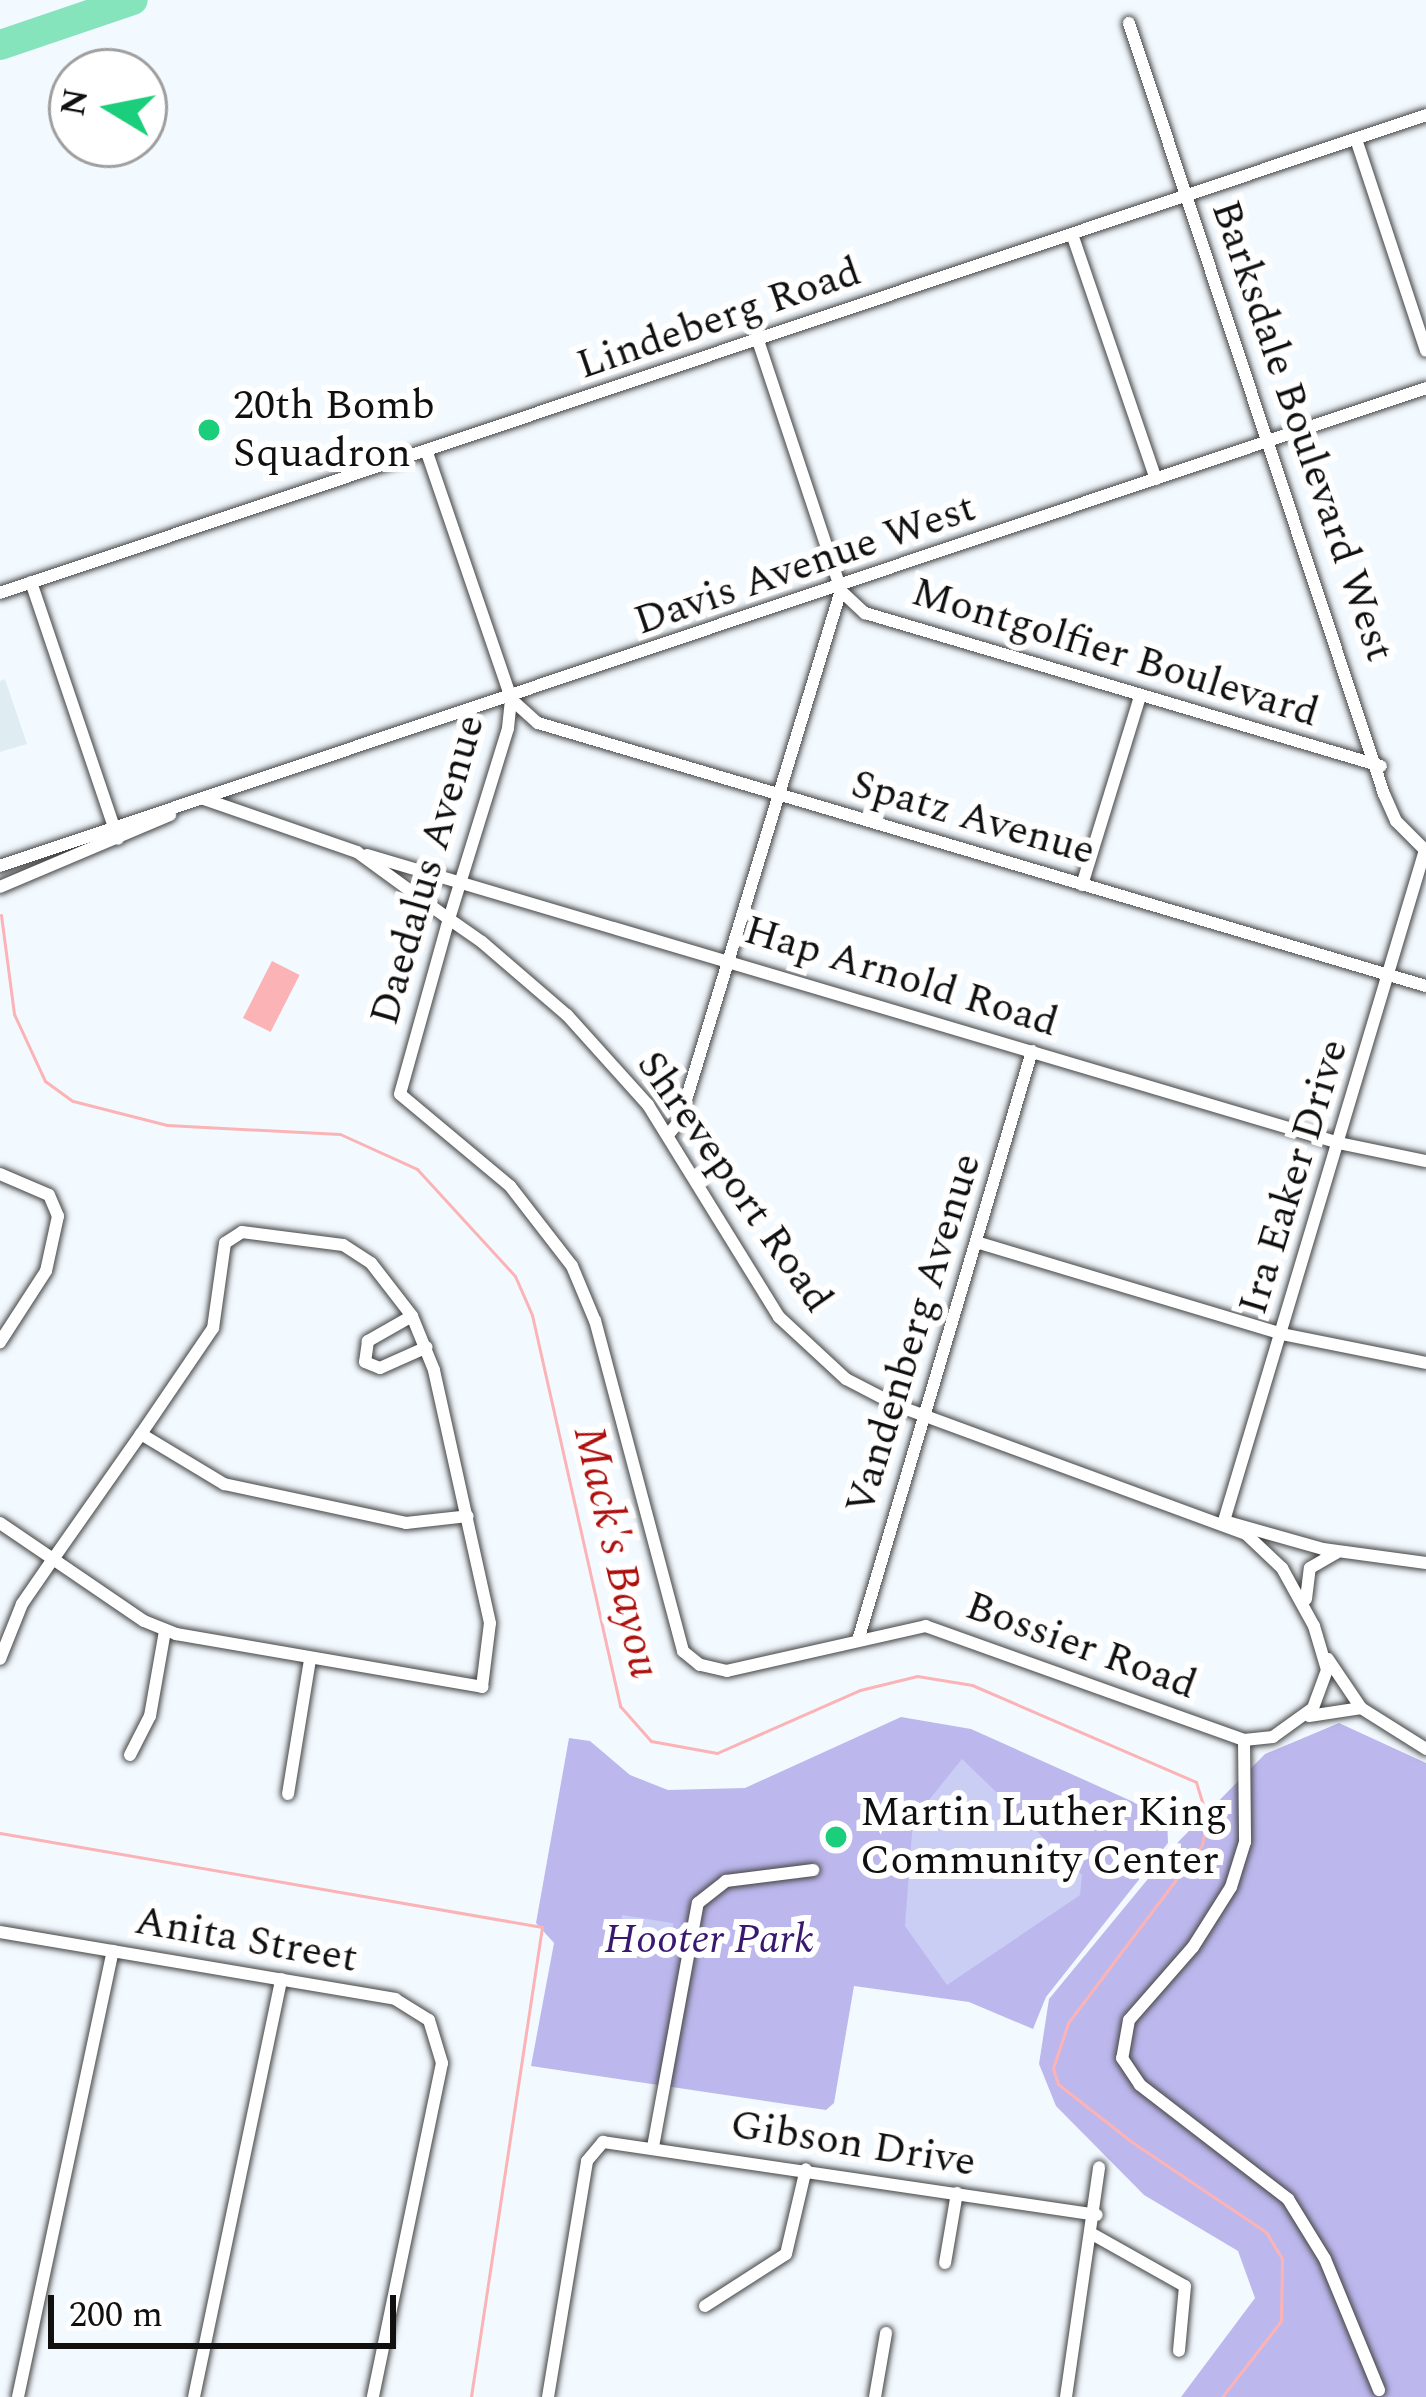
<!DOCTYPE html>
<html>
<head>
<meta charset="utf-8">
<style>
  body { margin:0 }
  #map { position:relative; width:1426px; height:2397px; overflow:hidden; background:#f3faff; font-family:Spectral,serif }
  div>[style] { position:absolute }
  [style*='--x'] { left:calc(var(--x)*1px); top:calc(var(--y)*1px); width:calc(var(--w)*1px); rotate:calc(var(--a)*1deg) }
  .green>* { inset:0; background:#bcb8ee }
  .pitch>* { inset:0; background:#cbcef4; transform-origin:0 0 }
  .plaza>* { inset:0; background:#dfecf1 }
  .water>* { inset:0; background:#fbb3b6; transform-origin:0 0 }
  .stream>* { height:3px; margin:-1.5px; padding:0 1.5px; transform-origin:1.5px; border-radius:1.5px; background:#fbb3b6 }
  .taxiway>* { height:30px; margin:-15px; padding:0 15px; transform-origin:15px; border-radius:15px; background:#86e4bd }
  .roads { filter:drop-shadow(0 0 3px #434343) drop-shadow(0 0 3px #434343) }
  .minor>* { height:12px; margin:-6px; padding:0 6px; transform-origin:6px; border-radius:6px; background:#fff }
  .dots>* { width:33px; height:33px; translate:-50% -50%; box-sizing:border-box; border:6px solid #fff; border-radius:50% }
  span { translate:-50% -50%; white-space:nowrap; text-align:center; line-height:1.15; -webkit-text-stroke:12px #fff; paint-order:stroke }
  .street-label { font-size:42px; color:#101010 }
  .poi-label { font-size:42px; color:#101010 }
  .left { translate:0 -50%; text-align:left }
  .park-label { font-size:42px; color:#39196f; font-style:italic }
  .water-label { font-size:45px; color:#ae100d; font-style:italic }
  .north { position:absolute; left:48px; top:48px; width:120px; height:120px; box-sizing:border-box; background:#fff; border:3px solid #9f9f9f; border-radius:50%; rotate:280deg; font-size:33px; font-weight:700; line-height:48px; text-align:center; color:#101010 }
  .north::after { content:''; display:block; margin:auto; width:42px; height:54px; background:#1ace7b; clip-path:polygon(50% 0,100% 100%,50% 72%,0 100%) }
  .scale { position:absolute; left:48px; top:2295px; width:348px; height:54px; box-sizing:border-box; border:6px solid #101010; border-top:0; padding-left:15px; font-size:36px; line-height:42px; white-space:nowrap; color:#101010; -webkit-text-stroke:9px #fff; paint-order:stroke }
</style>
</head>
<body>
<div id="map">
  <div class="green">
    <i style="clip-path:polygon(901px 1717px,971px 1729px,1167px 1817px,1168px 1843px,1046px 1997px,1033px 2029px,969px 2002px,854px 1986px,834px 2103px,826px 2110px,531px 2066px,554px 1943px,536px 1923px,569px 1738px,590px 1741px,630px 1775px,668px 1790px,745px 1788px)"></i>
    <i style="clip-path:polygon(1339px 1723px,1426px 1763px,1426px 2397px,1181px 2397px,1255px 2298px,1238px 2251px,1144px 2195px,1056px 2106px,1039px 2064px,1049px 1999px,1180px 1840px,1265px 1754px)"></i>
  </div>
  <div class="pitch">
    <i style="clip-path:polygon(962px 1759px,1082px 1875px,1080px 1895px,947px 1985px,905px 1926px,913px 1820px)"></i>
    <i style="left:622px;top:1915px;width:52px;height:26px;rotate:9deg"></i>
  </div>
  <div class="plaza">
    <i style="clip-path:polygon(5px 679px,27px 744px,0 752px,0 681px)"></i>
  </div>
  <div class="water">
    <i style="left:272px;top:961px;width:31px;height:64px;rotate:27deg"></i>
  </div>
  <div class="stream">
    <i style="--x:1;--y:915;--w:100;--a:82.5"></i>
    <i style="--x:14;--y:1014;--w:74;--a:65.2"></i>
    <i style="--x:45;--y:1081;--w:34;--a:36"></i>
    <i style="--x:73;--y:1101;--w:97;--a:14.3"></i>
    <i style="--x:167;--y:1125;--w:173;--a:3"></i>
    <i style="--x:340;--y:1134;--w:85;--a:24.4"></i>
    <i style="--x:417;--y:1169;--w:145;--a:47.5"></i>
    <i style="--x:515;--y:1276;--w:43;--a:66.4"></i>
    <i style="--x:532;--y:1315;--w:401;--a:77.3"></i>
    <i style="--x:620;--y:1706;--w:47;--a:48.5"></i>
    <i style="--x:651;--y:1741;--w:67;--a:10.3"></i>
    <i style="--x:717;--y:1753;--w:156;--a:-23.8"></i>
    <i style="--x:860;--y:1690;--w:59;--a:-13.8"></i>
    <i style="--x:917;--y:1676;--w:56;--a:9.3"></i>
    <i style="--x:972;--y:1685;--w:244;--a:23.4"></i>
    <i style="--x:1196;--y:1782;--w:39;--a:73"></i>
    <i style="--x:1207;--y:1819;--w:26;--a:101"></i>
    <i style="--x:1202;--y:1845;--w:223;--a:127"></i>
    <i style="--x:1068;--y:2023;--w:47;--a:108.4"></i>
    <i style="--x:1053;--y:2068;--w:17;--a:73"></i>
    <i style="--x:1058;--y:2084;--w:94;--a:38.1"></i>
    <i style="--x:1132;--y:2142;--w:161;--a:33.9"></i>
    <i style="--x:1266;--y:2232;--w:31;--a:59"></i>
    <i style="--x:1282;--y:2259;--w:62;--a:90.9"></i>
    <i style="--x:1281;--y:2321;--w:96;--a:127.8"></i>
    <i style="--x:0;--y:1833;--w:550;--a:9.84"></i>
    <i style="--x:542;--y:1927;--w:475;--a:98.6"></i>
  </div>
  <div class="taxiway">
    <i style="--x:0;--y:45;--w:140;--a:-18.7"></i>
  </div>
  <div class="roads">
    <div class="minor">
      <i style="--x:1129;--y:23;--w:812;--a:71.7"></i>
      <i style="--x:1384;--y:794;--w:30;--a:66"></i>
      <i style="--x:1396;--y:821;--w:42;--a:45"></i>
      <i style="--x:1356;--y:139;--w:223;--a:71.7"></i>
      <i style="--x:1072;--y:234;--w:259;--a:71.1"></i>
      <i style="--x:31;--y:582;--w:271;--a:71.3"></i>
      <i style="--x:841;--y:591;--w:33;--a:43"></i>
      <i style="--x:865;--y:613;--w:538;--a:16.52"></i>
      <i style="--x:0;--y:593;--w:1504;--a:-18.53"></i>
      <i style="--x:511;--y:699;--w:36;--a:42"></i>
      <i style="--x:538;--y:723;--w:926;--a:16.5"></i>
      <i style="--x:204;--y:799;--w:162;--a:19.1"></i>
      <i style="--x:357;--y:852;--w:114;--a:36.1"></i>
      <i style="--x:449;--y:919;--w:40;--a:34.9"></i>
      <i style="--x:482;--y:942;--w:112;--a:40.7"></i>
      <i style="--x:567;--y:1015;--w:121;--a:48"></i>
      <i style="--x:648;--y:1105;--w:249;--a:58.3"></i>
      <i style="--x:779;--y:1317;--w:91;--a:42.8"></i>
      <i style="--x:846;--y:1379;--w:59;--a:27.4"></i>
      <i style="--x:898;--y:1406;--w:371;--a:20.2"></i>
      <i style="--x:1246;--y:1534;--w:50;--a:43.4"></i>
      <i style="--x:1282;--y:1568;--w:66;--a:61.1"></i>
      <i style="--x:1314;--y:1626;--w:46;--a:73.5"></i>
      <i style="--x:1327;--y:1670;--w:40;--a:110.2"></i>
      <i style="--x:1313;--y:1708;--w:49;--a:144.1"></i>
      <i style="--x:1273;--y:1737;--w:29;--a:174"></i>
      <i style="--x:1244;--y:1740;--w:338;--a:-160.3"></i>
      <i style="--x:926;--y:1626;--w:204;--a:167.3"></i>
      <i style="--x:727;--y:1671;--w:28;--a:-167"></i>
      <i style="--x:700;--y:1665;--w:22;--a:-141"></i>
      <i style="--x:683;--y:1651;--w:342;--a:-104.9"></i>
      <i style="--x:595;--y:1321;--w:60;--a:-112.7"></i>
      <i style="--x:572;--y:1266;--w:101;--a:-127.8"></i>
      <i style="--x:510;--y:1186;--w:143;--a:-140.1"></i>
      <i style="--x:400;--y:1094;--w:182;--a:-74.4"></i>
      <i style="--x:449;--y:919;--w:200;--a:-72.8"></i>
      <i style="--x:508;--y:728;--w:30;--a:-84"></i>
      <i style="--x:511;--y:698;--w:260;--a:-108.9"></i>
      <i style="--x:1425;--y:850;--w:700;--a:106.68"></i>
      <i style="--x:1224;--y:1521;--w:103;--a:15.8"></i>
      <i style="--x:1323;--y:1549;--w:104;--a:7.7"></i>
      <i style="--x:367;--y:855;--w:1014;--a:16.5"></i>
      <i style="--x:1339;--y:1143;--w:89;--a:11.7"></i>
      <i style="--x:0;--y:866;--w:1504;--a:-18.53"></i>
      <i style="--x:1082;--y:885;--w:197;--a:-72.9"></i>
      <i style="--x:0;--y:887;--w:185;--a:-23"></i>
      <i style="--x:668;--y:1135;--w:19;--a:-51"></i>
      <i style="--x:680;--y:1120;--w:554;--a:-73.1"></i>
      <i style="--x:841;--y:590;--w:263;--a:-108.4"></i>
      <i style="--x:0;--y:1174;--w:53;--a:23.2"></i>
      <i style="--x:49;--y:1195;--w:23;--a:67"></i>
      <i style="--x:58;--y:1216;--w:56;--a:102.3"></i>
      <i style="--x:46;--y:1271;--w:85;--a:122.9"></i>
      <i style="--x:976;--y:1242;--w:320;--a:16.7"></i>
      <i style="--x:1282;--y:1334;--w:147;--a:11.4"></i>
      <i style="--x:412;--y:1316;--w:51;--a:150.4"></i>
      <i style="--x:368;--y:1341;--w:21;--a:98"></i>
      <i style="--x:365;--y:1362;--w:16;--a:22"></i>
      <i style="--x:380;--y:1368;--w:51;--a:-24.1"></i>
      <i style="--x:141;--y:1434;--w:97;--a:31.1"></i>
      <i style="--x:224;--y:1484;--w:186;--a:12.1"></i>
      <i style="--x:406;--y:1523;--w:62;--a:-6.4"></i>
      <i style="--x:0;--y:1523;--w:64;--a:34.2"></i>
      <i style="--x:53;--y:1559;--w:110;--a:34.3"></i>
      <i style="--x:144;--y:1621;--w:35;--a:22"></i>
      <i style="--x:176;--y:1634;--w:311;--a:9.8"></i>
      <i style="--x:482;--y:1687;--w:64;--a:-82.9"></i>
      <i style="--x:490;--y:1623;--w:259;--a:-102.5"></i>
      <i style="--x:434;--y:1370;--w:58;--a:-112.2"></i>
      <i style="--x:412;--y:1316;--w:67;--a:-127.7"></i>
      <i style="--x:371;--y:1263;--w:33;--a:-147"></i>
      <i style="--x:343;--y:1245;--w:102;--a:-172.7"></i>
      <i style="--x:242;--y:1232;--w:20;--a:147"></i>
      <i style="--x:225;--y:1243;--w:86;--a:98"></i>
      <i style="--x:213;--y:1328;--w:128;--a:124.2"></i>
      <i style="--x:141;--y:1434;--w:153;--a:125.1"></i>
      <i style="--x:53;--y:1559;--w:55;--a:124.6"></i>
      <i style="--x:22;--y:1604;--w:59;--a:111.8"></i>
      <i style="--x:1306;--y:1599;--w:31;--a:-83"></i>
      <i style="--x:1310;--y:1568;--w:30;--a:-30"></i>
      <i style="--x:859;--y:1637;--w:611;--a:-73.55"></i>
      <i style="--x:1328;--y:1659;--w:59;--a:56"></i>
      <i style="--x:1361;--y:1708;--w:77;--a:32.2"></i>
      <i style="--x:1309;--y:1716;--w:53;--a:-8.7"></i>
      <i style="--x:1244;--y:1740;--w:102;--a:89.4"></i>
      <i style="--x:1245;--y:1842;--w:47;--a:107.3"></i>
      <i style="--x:1231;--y:1887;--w:71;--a:122.3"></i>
      <i style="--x:1193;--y:1947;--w:97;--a:131.2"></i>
      <i style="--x:1129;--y:2020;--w:39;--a:100"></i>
      <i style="--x:1122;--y:2058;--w:32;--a:56"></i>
      <i style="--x:1140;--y:2085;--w:187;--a:37.6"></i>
      <i style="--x:1288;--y:2199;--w:70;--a:58.3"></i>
      <i style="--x:1325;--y:2259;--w:142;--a:67.6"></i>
      <i style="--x:130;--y:1755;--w:44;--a:-62.9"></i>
      <i style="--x:150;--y:1716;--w:86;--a:-80"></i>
      <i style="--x:288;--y:1794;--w:137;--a:-80.7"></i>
      <i style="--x:0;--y:1932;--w:401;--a:9.6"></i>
      <i style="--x:395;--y:1999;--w:40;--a:32"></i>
      <i style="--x:429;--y:2020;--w:45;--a:73.2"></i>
      <i style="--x:442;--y:2063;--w:341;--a:101.7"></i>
      <i style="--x:653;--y:2147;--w:248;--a:-79.6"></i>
      <i style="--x:698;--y:1903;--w:36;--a:-38"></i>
      <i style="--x:726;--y:1881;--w:88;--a:-7.2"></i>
      <i style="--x:1094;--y:2235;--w:104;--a:29.3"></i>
      <i style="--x:1185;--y:2286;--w:65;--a:95.3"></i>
      <i style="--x:945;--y:2263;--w:71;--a:-80.3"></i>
      <i style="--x:705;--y:2306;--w:96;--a:-32.7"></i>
      <i style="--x:786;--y:2254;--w:87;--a:-76.8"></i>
      <i style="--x:18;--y:2397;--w:456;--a:-78"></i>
      <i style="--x:194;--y:2397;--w:427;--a:-78.2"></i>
      <i style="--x:548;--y:2397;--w:239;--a:-80.6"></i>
      <i style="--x:587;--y:2161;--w:25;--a:-50"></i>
      <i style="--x:603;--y:2142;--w:499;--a:8.4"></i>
      <i style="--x:875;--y:2397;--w:65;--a:-80.2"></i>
      <i style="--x:1066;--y:2397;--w:232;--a:-81.8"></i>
    </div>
  </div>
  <div class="dots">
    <i style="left:209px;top:430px;background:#1ace7b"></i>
    <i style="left:836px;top:1837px;background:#1ace7b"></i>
  </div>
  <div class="street-label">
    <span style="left:719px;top:319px;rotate:-19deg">Lindeberg Road</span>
    <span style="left:1302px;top:431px;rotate:71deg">Barksdale Boulevard West</span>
    <span style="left:805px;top:565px;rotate:-19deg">Davis Avenue West</span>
    <span style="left:1115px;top:653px;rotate:17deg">Montgolfier Boulevard</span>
    <span style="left:973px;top:818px;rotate:16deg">Spatz Avenue</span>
    <span style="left:428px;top:870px;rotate:-74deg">Daedalus Avenue</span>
    <span style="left:901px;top:977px;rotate:17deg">Hap Arnold Road</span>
    <span style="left:1294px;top:1177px;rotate:-73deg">Ira Eaker Drive</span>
    <span style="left:734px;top:1182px;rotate:55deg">Shreveport Road</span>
    <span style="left:914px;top:1334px;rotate:-73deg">Vandenberg Avenue</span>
    <span style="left:1081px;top:1646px;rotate:20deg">Bossier Road</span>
    <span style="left:246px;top:1940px;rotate:10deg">Anita Street</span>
    <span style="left:853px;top:2144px;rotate:9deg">Gibson Drive</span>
  </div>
  <div class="poi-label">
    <span class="left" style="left:233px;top:430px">20th Bomb<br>Squadron</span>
    <span class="left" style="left:860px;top:1837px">Martin Luther King<br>Community Center</span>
  </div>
  <div class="park-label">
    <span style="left:709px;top:1940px">Hooter Park</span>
  </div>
  <div class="water-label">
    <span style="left:616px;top:1552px;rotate:77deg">Mack's Bayou</span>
  </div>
  <div class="north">N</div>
  <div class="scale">200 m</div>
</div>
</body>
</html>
